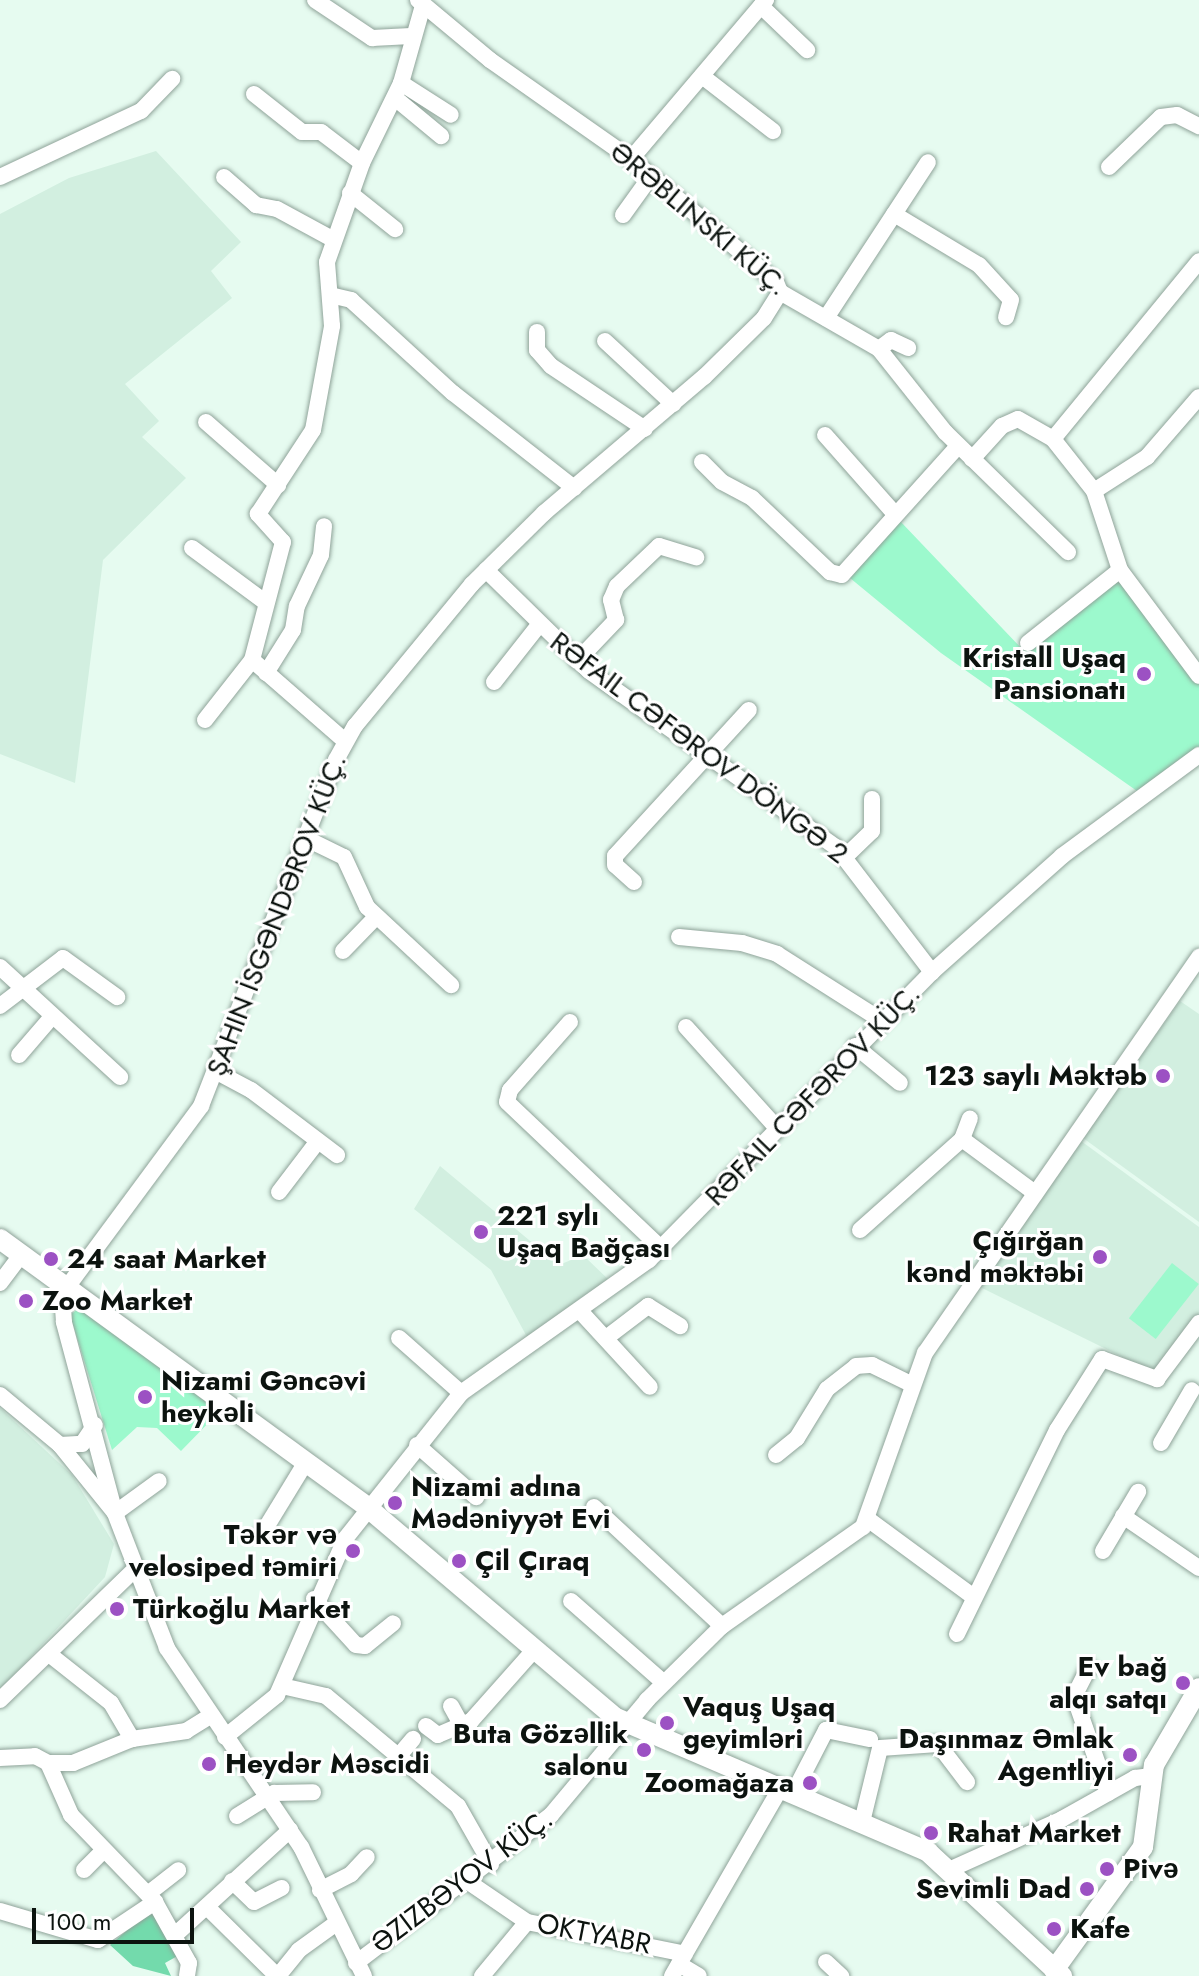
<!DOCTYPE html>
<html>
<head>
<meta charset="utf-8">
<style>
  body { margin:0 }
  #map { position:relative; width:1199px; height:1976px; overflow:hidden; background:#e6fbf0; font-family:Jost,sans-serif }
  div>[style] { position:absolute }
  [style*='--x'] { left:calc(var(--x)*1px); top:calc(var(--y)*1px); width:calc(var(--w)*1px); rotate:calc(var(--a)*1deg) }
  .built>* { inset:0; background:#d2efe0 }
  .green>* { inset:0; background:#9cf9cd; transform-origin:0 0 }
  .forest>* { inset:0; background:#73daac }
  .roads { filter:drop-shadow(0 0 2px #8fa399) drop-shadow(0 0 2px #8fa399) }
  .minor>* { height:16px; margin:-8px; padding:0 8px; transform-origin:8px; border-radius:8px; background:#fff }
  .major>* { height:20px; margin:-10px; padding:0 10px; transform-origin:10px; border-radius:10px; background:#fff }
  .dots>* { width:22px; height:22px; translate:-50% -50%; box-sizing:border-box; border:4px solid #fff; border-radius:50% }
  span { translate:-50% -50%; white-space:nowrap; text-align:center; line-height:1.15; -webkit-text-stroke:6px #fff; paint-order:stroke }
  .street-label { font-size:28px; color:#0c130f }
  .poi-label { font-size:28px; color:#0c130f; font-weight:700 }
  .right { translate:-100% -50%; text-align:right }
  .left { translate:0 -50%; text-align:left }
  .scale { position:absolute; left:32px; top:1908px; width:162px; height:36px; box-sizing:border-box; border:4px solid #0c130f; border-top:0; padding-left:10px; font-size:24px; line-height:28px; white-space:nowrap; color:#0c130f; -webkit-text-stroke:6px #fff; paint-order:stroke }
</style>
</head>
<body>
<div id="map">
  <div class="built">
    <i style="clip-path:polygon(156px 151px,241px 242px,211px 271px,232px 298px,125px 384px,159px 421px,142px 437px,186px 478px,103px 560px,75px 783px,0 754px,0 214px,69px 178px)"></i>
    <i style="clip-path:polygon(1180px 1001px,1199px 1014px,1199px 1222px,1083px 1138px)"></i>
    <i style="clip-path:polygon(1081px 1141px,1199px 1227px,1199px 1313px,1157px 1374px,980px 1287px)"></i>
    <i style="clip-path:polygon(440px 1166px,559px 1265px,583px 1255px,611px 1282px,527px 1337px,491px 1270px,414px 1209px)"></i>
    <i style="clip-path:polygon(0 1408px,72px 1475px,114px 1544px,105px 1577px,0 1690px)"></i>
  </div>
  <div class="green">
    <i style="clip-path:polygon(900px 521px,1024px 651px,1118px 578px,1199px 684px,1199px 749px,1137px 791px,941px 653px,850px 578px)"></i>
    <i style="left:1172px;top:1263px;width:34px;height:70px;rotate:38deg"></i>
    <i style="clip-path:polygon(82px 1306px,219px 1412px,181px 1451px,157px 1428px,137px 1427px,112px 1450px,70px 1315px)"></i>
  </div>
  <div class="forest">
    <i style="clip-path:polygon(153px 1908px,181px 1954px,165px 1963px,171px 1976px,133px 1966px,110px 1945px)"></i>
  </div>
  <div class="roads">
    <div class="minor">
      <i style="--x:315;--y:0;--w:69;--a:33.7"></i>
      <i style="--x:372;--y:38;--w:39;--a:-3"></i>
      <i style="--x:418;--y:0;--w:94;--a:39.8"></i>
      <i style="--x:490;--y:60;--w:172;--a:35.1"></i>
      <i style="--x:631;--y:159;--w:190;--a:40.3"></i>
      <i style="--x:776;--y:282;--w:11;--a:68"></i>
      <i style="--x:780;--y:292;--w:114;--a:29.9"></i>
      <i style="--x:879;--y:349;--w:106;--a:51.5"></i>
      <i style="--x:945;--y:432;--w:172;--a:44.3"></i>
      <i style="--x:761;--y:6;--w:64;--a:43.7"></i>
      <i style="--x:702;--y:76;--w:90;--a:37.8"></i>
      <i style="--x:401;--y:83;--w:59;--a:32.6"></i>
      <i style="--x:254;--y:94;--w:61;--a:38.4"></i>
      <i style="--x:302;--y:132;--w:19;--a:0"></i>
      <i style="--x:321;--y:132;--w:51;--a:37.1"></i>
      <i style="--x:395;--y:98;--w:60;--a:39.6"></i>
      <i style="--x:631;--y:159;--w:209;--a:-49.7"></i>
      <i style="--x:1109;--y:167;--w:72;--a:-43.9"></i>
      <i style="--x:1161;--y:117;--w:16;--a:-7"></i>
      <i style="--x:1177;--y:115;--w:25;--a:27"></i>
      <i style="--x:0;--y:177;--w:156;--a:-25.1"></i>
      <i style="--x:141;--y:111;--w:45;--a:-45.9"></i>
      <i style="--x:224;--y:177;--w:43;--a:41.2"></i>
      <i style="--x:256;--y:205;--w:21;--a:11"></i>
      <i style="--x:277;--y:209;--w:65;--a:28.5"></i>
      <i style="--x:350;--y:193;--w:58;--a:38.7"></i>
      <i style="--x:894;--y:214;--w:99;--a:31"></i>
      <i style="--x:979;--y:265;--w:47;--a:47.6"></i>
      <i style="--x:1011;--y:300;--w:18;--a:106"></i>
      <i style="--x:623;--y:215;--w:48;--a:-54.3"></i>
      <i style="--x:330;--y:295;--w:22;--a:13"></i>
      <i style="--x:351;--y:300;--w:138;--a:42.4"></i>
      <i style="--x:453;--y:393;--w:154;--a:38.1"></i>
      <i style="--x:826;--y:318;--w:186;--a:-56.8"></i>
      <i style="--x:537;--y:332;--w:18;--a:90"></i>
      <i style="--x:537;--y:350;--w:21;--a:49"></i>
      <i style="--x:551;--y:366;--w:113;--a:33.8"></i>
      <i style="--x:605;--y:341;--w:93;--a:42.8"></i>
      <i style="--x:879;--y:349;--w:15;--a:-37"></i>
      <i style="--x:891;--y:340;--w:19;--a:25"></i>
      <i style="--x:206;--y:422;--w:96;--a:41.2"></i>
      <i style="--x:825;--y:435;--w:104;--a:48.5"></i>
      <i style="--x:1053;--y:439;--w:230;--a:-50.6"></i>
      <i style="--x:972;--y:459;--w:45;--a:-47.7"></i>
      <i style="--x:1002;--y:426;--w:17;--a:-24"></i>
      <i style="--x:1018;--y:419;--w:40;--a:29.7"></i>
      <i style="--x:1053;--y:439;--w:66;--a:51.7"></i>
      <i style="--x:1094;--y:491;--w:83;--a:71.8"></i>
      <i style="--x:1120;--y:570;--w:132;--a:53.3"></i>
      <i style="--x:702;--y:462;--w:28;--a:45"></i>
      <i style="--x:722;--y:482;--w:34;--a:28"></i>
      <i style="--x:752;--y:498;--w:108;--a:43.5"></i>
      <i style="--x:830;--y:572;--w:12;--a:14"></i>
      <i style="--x:842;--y:575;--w:173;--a:-48"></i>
      <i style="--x:1094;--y:491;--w:63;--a:-32.7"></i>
      <i style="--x:1147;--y:457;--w:79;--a:-49.1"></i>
      <i style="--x:192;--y:548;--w:91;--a:36.5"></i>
      <i style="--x:486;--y:570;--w:144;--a:44.4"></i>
      <i style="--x:589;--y:671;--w:303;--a:35.5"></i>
      <i style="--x:836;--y:847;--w:158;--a:52.5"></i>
      <i style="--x:1028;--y:643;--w:117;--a:-38.4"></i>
      <i style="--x:577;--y:661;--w:57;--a:-46.4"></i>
      <i style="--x:616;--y:620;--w:21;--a:-104"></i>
      <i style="--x:611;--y:600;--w:15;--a:-67"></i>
      <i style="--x:617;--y:586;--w:58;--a:-43.6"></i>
      <i style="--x:659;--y:546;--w:39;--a:17"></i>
      <i style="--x:266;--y:673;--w:51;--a:-57.9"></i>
      <i style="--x:293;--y:630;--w:24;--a:-81"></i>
      <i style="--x:297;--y:606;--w:56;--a:-64.8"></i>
      <i style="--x:321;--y:555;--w:29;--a:-84"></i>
      <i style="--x:494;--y:682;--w:71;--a:-51.8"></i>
      <i style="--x:205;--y:720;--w:76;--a:-51.9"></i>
      <i style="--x:345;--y:741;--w:123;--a:-138.9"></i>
      <i style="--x:252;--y:660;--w:122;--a:-75.3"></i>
      <i style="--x:283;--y:542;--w:38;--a:-132"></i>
      <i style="--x:258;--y:514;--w:100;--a:-56.8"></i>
      <i style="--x:313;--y:430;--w:106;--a:-79.6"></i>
      <i style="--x:332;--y:326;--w:64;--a:-94.5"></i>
      <i style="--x:327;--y:262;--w:105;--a:-70.5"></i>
      <i style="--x:362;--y:163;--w:89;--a:-64"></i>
      <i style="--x:401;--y:83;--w:81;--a:-74.2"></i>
      <i style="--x:305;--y:838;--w:43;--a:26"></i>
      <i style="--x:344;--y:857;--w:55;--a:65.3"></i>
      <i style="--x:367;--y:907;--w:115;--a:42.9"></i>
      <i style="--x:846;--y:856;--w:36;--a:-44"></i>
      <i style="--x:872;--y:831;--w:32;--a:-90"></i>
      <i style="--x:634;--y:882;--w:25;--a:-138"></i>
      <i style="--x:615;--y:865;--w:9;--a:-90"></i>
      <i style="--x:615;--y:856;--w:198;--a:-47.5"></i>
      <i style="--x:679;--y:937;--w:63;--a:5.4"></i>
      <i style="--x:742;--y:943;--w:37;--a:17"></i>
      <i style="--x:777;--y:954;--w:123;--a:32.4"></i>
      <i style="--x:343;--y:951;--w:47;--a:-45.9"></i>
      <i style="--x:0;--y:967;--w:163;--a:42.5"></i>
      <i style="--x:0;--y:1006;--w:79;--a:-37.3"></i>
      <i style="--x:63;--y:958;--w:67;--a:35.8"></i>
      <i style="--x:570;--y:1022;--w:91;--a:131.4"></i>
      <i style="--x:510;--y:1090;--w:12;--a:104"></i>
      <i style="--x:507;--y:1102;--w:214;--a:43.5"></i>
      <i style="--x:686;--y:1027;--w:135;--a:48"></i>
      <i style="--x:855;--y:1046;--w:58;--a:39.4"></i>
      <i style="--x:19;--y:1055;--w:48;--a:-49.3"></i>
      <i style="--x:217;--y:1072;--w:38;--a:28"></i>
      <i style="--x:251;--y:1090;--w:108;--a:37.1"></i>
      <i style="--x:962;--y:1139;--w:91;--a:36.5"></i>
      <i style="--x:279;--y:1192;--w:64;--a:-52.6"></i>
      <i style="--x:860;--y:1230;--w:137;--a:-41.7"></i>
      <i style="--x:962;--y:1139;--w:22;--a:-69"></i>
      <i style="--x:0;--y:1283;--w:35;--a:-53"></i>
      <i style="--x:580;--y:1311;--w:103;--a:47.4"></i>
      <i style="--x:399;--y:1338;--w:83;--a:41.6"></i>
      <i style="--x:606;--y:1338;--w:53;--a:-37.3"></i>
      <i style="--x:648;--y:1306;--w:38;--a:32"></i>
      <i style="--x:0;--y:1395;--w:78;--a:39.8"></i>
      <i style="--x:60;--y:1445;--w:87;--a:51"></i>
      <i style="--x:115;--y:1513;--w:54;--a:-36"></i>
      <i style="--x:1161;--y:1443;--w:61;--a:-59.7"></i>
      <i style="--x:60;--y:1445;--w:22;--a:-3"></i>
      <i style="--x:82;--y:1444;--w:23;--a:-56"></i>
      <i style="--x:417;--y:1445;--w:79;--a:41.4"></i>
      <i style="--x:776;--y:1455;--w:27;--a:-39"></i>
      <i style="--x:797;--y:1438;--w:57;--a:-58.5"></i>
      <i style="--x:827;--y:1389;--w:37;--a:-38"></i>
      <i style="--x:856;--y:1366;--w:16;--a:-4"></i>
      <i style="--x:872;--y:1365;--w:43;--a:26"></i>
      <i style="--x:594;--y:1507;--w:175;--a:42.9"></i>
      <i style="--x:1123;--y:1516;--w:92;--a:34.4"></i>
      <i style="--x:869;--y:1520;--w:127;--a:36.3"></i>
      <i style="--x:262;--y:1534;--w:84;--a:-58.6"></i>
      <i style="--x:1103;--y:1551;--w:69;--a:-59.3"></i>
      <i style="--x:314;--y:1599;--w:62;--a:47.6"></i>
      <i style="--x:356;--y:1645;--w:9;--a:6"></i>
      <i style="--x:365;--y:1646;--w:36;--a:-39"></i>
      <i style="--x:571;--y:1601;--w:123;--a:41.4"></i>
      <i style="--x:957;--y:1634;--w:227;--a:-63.9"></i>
      <i style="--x:1057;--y:1430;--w:84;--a:-57.6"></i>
      <i style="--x:1102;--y:1359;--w:59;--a:20"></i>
      <i style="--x:1157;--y:1379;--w:70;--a:-53.1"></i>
      <i style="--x:49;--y:1654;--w:79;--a:38.3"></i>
      <i style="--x:111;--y:1703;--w:42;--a:59.7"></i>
      <i style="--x:1089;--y:1667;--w:33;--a:117"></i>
      <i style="--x:1074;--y:1696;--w:103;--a:70.7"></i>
      <i style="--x:282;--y:1686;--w:45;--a:12.8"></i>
      <i style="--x:326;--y:1696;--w:172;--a:39.8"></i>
      <i style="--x:458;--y:1806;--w:67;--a:60.4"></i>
      <i style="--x:0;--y:1700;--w:187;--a:-44.1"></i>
      <i style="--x:451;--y:1706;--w:21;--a:61"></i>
      <i style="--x:426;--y:1726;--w:15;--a:37"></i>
      <i style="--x:438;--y:1735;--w:36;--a:-23"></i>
      <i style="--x:471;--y:1721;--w:96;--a:-48.4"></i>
      <i style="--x:225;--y:1737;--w:67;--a:-38.9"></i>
      <i style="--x:277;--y:1695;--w:170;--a:-66.4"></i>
      <i style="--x:345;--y:1539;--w:186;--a:-51.5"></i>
      <i style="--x:461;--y:1393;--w:230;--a:-35.3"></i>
      <i style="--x:649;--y:1260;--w:404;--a:-45.5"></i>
      <i style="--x:932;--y:972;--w:174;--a:-41.7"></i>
      <i style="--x:1062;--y:856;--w:170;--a:-36.4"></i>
      <i style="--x:0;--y:1758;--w:35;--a:-3"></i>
      <i style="--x:35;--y:1756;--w:15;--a:28"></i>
      <i style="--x:48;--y:1763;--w:57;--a:66.1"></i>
      <i style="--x:71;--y:1815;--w:121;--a:46"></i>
      <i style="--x:155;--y:1902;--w:70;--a:60.9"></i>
      <i style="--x:189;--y:1963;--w:13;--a:99"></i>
      <i style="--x:397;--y:1758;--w:25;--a:-50"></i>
      <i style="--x:48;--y:1763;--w:25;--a:0"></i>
      <i style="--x:73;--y:1763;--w:64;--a:-22.1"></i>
      <i style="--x:132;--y:1739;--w:55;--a:-8.4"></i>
      <i style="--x:186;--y:1731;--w:28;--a:-32"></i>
      <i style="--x:794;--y:1792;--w:70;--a:-62.7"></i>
      <i style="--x:826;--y:1730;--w:45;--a:11.6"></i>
      <i style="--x:237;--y:1816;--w:44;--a:-31.9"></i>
      <i style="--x:274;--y:1793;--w:39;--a:-1"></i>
      <i style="--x:862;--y:1822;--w:76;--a:-76.3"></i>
      <i style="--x:880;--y:1748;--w:58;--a:-3.9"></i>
      <i style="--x:938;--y:1744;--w:48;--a:52.7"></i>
      <i style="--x:951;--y:1869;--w:122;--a:-24.2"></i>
      <i style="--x:1062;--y:1819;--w:84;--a:-29.3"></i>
      <i style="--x:1135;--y:1778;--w:17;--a:-7"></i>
      <i style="--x:84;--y:1870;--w:28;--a:-45"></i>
      <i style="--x:232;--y:1881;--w:30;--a:44"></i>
      <i style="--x:254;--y:1902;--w:31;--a:-27"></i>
      <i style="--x:467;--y:1881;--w:73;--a:34.3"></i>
      <i style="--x:527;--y:1922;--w:161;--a:11.4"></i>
      <i style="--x:320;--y:1890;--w:35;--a:-27"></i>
      <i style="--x:351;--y:1874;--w:23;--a:-47"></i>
      <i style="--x:149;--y:1893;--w:37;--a:-38"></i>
      <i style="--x:207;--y:1907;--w:98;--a:44.6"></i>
      <i style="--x:0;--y:1911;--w:102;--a:16.5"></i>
      <i style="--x:98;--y:1940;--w:69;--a:-33.7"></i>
      <i style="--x:175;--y:1935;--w:156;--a:-42.4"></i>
      <i style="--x:826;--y:1962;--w:21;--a:43"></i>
      <i style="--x:356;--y:1963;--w:245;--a:-37.2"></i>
      <i style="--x:551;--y:1815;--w:150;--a:-50.1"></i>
      <i style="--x:647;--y:1700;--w:105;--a:-44.6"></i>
      <i style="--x:722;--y:1626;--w:172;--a:-35.1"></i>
      <i style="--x:863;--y:1527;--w:185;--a:-70.4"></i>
      <i style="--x:925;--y:1353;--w:482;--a:-55.3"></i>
      <i style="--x:679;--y:1964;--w:23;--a:31"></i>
      <i style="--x:278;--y:1976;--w:33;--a:-51"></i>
      <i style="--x:299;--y:1950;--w:44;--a:-35.8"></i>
      <i style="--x:364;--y:1976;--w:144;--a:-116"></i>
      <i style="--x:301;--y:1847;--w:240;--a:-124"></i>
      <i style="--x:167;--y:1648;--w:145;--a:-111.1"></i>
      <i style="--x:115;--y:1513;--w:198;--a:-105"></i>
      <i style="--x:64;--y:1322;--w:28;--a:-94"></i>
      <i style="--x:62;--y:1294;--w:234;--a:-53.5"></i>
      <i style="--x:201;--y:1106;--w:371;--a:-68.7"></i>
      <i style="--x:336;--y:760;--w:39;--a:-61"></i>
      <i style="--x:355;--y:726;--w:184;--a:-50.5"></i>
      <i style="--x:472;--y:584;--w:101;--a:-44.6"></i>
      <i style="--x:544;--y:513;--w:210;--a:-40.4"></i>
      <i style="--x:704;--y:377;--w:84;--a:-44.5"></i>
      <i style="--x:764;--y:318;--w:31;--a:-58"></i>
      <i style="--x:482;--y:1976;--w:70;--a:-50.2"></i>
      <i style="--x:672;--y:1976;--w:218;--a:-60"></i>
    </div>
    <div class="major">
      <i style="--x:0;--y:1239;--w:454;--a:36.1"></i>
      <i style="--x:367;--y:1507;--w:326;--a:40.3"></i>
      <i style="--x:616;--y:1718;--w:340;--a:23.2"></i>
      <i style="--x:928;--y:1852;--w:183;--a:42.8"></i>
      <i style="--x:1054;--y:1970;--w:152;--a:-54.1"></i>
      <i style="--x:1143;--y:1847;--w:83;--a:-82.4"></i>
      <i style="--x:1154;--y:1765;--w:89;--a:-59.7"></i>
    </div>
  </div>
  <div class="dots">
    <i style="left:1144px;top:674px;background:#9c51c3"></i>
    <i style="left:1163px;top:1076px;background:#9c51c3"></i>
    <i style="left:481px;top:1232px;background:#9c51c3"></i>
    <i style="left:1100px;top:1257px;background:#9c51c3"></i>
    <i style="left:51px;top:1259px;background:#9c51c3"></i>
    <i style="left:26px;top:1301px;background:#9c51c3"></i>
    <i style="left:145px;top:1397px;background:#9c51c3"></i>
    <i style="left:395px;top:1503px;background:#9c51c3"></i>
    <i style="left:353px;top:1551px;background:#9c51c3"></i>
    <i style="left:459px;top:1561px;background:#9c51c3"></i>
    <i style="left:117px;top:1609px;background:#9c51c3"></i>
    <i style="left:1183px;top:1683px;background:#9c51c3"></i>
    <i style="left:667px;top:1723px;background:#9c51c3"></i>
    <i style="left:644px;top:1750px;background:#9c51c3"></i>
    <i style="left:1130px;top:1755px;background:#9c51c3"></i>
    <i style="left:209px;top:1764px;background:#9c51c3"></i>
    <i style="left:810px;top:1783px;background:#9c51c3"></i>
    <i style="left:931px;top:1833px;background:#9c51c3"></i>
    <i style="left:1107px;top:1869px;background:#9c51c3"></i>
    <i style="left:1087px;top:1889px;background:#9c51c3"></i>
    <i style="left:1054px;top:1929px;background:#9c51c3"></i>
  </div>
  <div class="street-label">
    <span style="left:699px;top:219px;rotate:40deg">ƏRƏBLINSKI KÜÇ.</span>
    <span style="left:699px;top:748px;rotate:37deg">RƏFAIL CƏFƏROV DÖNGƏ 2</span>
    <span style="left:277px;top:915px;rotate:-69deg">ŞAHIN İSGƏNDƏROV KÜÇ.</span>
    <span style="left:813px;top:1095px;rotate:-46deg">RƏFAIL CƏFƏROV KÜÇ.</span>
    <span style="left:462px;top:1881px;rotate:-37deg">ƏZIZBƏYOV KÜÇ.</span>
    <span style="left:594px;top:1934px;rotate:11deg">OKTYABR</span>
  </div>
  <div class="poi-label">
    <span class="right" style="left:1126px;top:674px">Kristall Uşaq<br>Pansionatı</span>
    <span class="right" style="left:1147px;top:1076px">123 saylı Məktəb</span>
    <span class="left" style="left:497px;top:1232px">221 sylı<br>Uşaq Bağçası</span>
    <span class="right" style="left:1084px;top:1257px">Çığırğan<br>kənd məktəbi</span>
    <span class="left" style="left:67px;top:1259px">24 saat Market</span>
    <span class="left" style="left:42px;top:1301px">Zoo Market</span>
    <span class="left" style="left:161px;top:1397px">Nizami Gəncəvi<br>heykəli</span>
    <span class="left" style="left:411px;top:1503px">Nizami adına<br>Mədəniyyət Evi</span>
    <span class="right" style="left:337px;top:1551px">Təkər və<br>velosiped təmiri</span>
    <span class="left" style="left:475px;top:1561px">Çil Çıraq</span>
    <span class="left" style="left:133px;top:1609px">Türkoğlu Market</span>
    <span class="right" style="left:1167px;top:1683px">Ev bağ<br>alqı satqı</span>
    <span class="left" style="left:683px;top:1723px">Vaquş Uşaq<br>geyimləri</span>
    <span class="right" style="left:628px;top:1750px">Buta Gözəllik<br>salonu</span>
    <span class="right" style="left:1114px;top:1755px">Daşınmaz Əmlak<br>Agentliyi</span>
    <span class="left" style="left:225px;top:1764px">Heydər Məscidi</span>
    <span class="right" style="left:794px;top:1783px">Zoomağaza</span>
    <span class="left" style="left:947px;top:1833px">Rahat Market</span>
    <span class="left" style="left:1123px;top:1869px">Pivə</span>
    <span class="right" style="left:1071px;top:1889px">Sevimli Dad</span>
    <span class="left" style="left:1070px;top:1929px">Kafe</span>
  </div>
  <div class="scale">100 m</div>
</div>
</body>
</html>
